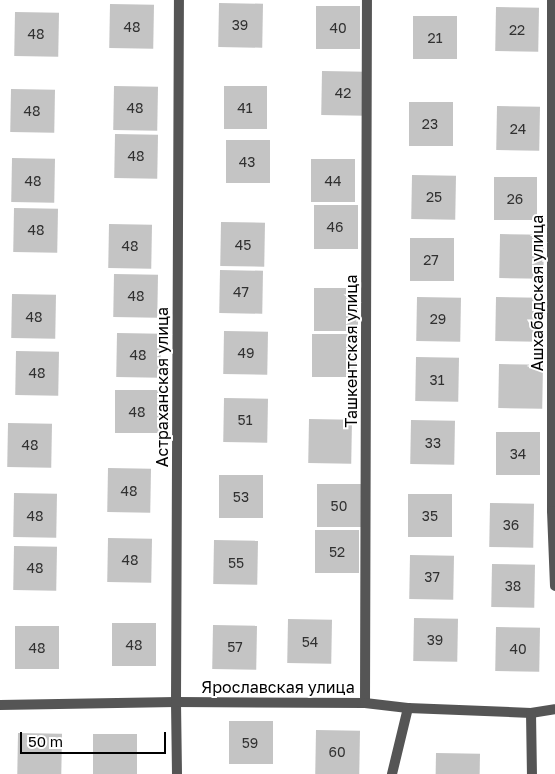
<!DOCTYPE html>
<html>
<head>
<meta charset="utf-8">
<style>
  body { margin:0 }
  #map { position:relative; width:555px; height:774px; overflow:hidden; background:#fff; font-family:"Golos Text",sans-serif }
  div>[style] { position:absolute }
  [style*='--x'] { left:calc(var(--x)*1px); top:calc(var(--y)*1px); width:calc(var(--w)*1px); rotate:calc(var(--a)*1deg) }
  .building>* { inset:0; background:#c4c4c4; transform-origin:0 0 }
  .street>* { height:10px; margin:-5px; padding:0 5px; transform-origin:5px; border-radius:5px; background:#555 }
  span { translate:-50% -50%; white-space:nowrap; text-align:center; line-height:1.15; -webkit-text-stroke:4px #fff; paint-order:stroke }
  .number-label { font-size:14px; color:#313131 }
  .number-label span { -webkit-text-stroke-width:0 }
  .street-label { font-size:16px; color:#000 }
  .scale { position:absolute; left:20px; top:732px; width:146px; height:22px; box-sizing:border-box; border:2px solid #000; border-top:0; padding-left:6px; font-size:15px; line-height:18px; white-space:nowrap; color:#000; -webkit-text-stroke:4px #fff; paint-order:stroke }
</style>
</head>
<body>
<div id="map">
  <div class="building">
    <i style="left:219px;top:3px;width:44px;height:44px;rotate:1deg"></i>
    <i style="left:110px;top:4px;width:44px;height:44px;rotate:1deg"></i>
    <i style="left:316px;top:6px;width:44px;height:43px"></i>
    <i style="left:496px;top:7px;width:43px;height:44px;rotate:1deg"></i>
    <i style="left:15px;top:12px;width:44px;height:44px;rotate:1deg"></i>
    <i style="left:413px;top:16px;width:44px;height:43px"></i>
    <i style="left:322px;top:71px;width:44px;height:44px;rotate:1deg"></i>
    <i style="left:114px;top:86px;width:44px;height:44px;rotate:1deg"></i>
    <i style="left:224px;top:86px;width:43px;height:43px"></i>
    <i style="left:11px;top:89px;width:44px;height:43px;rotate:1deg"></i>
    <i style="left:409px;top:102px;width:44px;height:44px"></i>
    <i style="left:497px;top:106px;width:43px;height:44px;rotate:1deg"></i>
    <i style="left:115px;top:134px;width:43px;height:44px;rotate:1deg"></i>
    <i style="left:226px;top:140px;width:44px;height:43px"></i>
    <i style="left:12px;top:158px;width:43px;height:44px;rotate:1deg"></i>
    <i style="left:311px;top:159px;width:44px;height:43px"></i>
    <i style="left:412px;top:175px;width:44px;height:44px;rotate:1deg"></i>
    <i style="left:494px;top:177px;width:43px;height:43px"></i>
    <i style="left:314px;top:205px;width:44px;height:44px"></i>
    <i style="left:14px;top:208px;width:44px;height:44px;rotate:1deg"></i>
    <i style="left:221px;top:222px;width:44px;height:44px;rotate:1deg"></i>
    <i style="left:109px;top:224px;width:43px;height:44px;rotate:1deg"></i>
    <i style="left:500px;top:234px;width:44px;height:44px;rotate:1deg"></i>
    <i style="left:410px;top:238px;width:44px;height:43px"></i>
    <i style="left:220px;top:270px;width:43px;height:43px;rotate:1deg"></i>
    <i style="left:114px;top:274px;width:44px;height:43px;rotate:1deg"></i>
    <i style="left:314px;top:288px;width:44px;height:43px"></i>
    <i style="left:12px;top:294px;width:44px;height:44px;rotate:1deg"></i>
    <i style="left:417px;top:297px;width:44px;height:44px;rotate:1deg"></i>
    <i style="left:496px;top:297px;width:44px;height:44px;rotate:1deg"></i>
    <i style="left:224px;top:331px;width:44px;height:43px;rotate:1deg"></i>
    <i style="left:117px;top:333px;width:44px;height:44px;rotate:1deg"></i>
    <i style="left:312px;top:334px;width:44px;height:43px"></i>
    <i style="left:16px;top:351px;width:43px;height:44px;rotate:1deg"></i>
    <i style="left:416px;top:357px;width:43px;height:44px;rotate:1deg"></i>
    <i style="left:499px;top:364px;width:44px;height:44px;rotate:1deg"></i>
    <i style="left:115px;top:390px;width:44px;height:43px"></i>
    <i style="left:224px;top:398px;width:44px;height:44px;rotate:1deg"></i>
    <i style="left:309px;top:419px;width:43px;height:44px;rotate:1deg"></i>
    <i style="left:411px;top:420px;width:44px;height:44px;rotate:1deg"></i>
    <i style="left:8px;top:423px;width:44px;height:44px;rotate:1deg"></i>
    <i style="left:496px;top:432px;width:44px;height:43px"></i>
    <i style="left:108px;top:468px;width:43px;height:44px;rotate:1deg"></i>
    <i style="left:219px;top:475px;width:44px;height:43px"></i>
    <i style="left:317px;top:484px;width:44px;height:43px"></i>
    <i style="left:14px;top:493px;width:43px;height:44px;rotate:1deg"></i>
    <i style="left:408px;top:494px;width:44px;height:43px"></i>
    <i style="left:490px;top:503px;width:44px;height:44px;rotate:1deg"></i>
    <i style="left:315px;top:530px;width:44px;height:43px"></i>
    <i style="left:108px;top:538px;width:44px;height:44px;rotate:1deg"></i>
    <i style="left:214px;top:540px;width:44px;height:44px;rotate:1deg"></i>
    <i style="left:14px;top:546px;width:43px;height:44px;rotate:1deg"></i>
    <i style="left:410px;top:555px;width:44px;height:44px;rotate:1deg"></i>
    <i style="left:492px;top:564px;width:43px;height:43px;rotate:1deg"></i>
    <i style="left:414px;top:618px;width:44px;height:43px;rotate:1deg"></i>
    <i style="left:288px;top:619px;width:44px;height:44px;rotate:1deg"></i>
    <i style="left:112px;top:623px;width:44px;height:43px"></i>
    <i style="left:213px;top:625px;width:44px;height:44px;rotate:1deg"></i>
    <i style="left:15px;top:626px;width:44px;height:43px"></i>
    <i style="left:496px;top:627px;width:44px;height:44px;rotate:1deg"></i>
    <i style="left:229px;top:721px;width:44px;height:43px"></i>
    <i style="left:316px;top:730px;width:44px;height:44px;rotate:1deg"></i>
    <i style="left:18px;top:733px;width:44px;height:41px;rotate:1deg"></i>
    <i style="left:93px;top:734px;width:44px;height:40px"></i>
    <i style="left:436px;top:753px;width:44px;height:21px;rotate:1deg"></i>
  </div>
  <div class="street">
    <i style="--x:552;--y:0;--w:511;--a:90"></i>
    <i style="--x:552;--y:511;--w:75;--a:87.7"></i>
    <i style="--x:365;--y:703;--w:703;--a:-89.84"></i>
    <i style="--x:0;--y:705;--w:176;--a:-1"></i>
    <i style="--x:176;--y:702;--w:189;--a:0.3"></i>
    <i style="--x:365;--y:703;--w:43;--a:6.6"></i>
    <i style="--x:408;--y:708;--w:123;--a:2.3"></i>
    <i style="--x:531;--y:713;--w:24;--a:-9"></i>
    <i style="--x:531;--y:713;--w:61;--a:89.1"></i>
    <i style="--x:177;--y:774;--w:72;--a:-90.8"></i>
    <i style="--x:176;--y:702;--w:702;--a:-89.76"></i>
    <i style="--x:392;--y:774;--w:68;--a:-76.4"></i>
  </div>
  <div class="number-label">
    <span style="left:240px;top:25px">39</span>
    <span style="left:132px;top:27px">48</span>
    <span style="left:338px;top:28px">40</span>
    <span style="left:517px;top:30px">22</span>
    <span style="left:36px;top:34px">48</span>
    <span style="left:435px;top:38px">21</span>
    <span style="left:343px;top:93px">42</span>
    <span style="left:135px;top:108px">48</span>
    <span style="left:245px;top:108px">41</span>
    <span style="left:32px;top:111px">48</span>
    <span style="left:430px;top:124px">23</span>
    <span style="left:518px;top:129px">24</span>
    <span style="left:136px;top:156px">48</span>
    <span style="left:247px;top:162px">43</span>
    <span style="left:33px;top:181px">48</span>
    <span style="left:333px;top:181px">44</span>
    <span style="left:434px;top:197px">25</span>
    <span style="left:515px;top:199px">26</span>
    <span style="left:335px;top:227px">46</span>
    <span style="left:36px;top:230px">48</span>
    <span style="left:243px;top:245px">45</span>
    <span style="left:130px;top:246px">48</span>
    <span style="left:431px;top:260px">27</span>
    <span style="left:241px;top:292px">47</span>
    <span style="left:136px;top:296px">48</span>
    <span style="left:34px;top:317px">48</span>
    <span style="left:438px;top:319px">29</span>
    <span style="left:246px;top:353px">49</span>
    <span style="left:138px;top:355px">48</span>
    <span style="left:37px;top:373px">48</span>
    <span style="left:437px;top:380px">31</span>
    <span style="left:137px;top:412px">48</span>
    <span style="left:245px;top:420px">51</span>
    <span style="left:433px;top:443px">33</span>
    <span style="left:30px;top:445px">48</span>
    <span style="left:518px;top:454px">34</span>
    <span style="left:129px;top:491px">48</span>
    <span style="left:241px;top:497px">53</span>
    <span style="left:339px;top:506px">50</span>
    <span style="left:35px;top:516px">48</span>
    <span style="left:430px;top:516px">35</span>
    <span style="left:511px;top:525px">36</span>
    <span style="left:337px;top:552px">52</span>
    <span style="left:130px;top:560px">48</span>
    <span style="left:236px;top:563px">55</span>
    <span style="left:35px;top:568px">48</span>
    <span style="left:432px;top:577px">37</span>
    <span style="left:513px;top:586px">38</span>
    <span style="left:435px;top:640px">39</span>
    <span style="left:310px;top:642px">54</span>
    <span style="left:134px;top:645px">48</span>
    <span style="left:235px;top:647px">57</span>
    <span style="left:37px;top:648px">48</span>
    <span style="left:518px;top:649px">40</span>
    <span style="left:250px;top:743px">59</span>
    <span style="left:337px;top:752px">60</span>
  </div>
  <div class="street-label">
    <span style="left:537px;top:293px;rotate:-90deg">Ашхабадская улица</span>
    <span style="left:351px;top:351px;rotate:-90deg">Ташкентская улица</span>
    <span style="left:162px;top:387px;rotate:-90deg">Астраханская улица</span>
    <span style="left:278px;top:687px">Ярославская улица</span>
  </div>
  <div class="scale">50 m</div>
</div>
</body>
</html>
